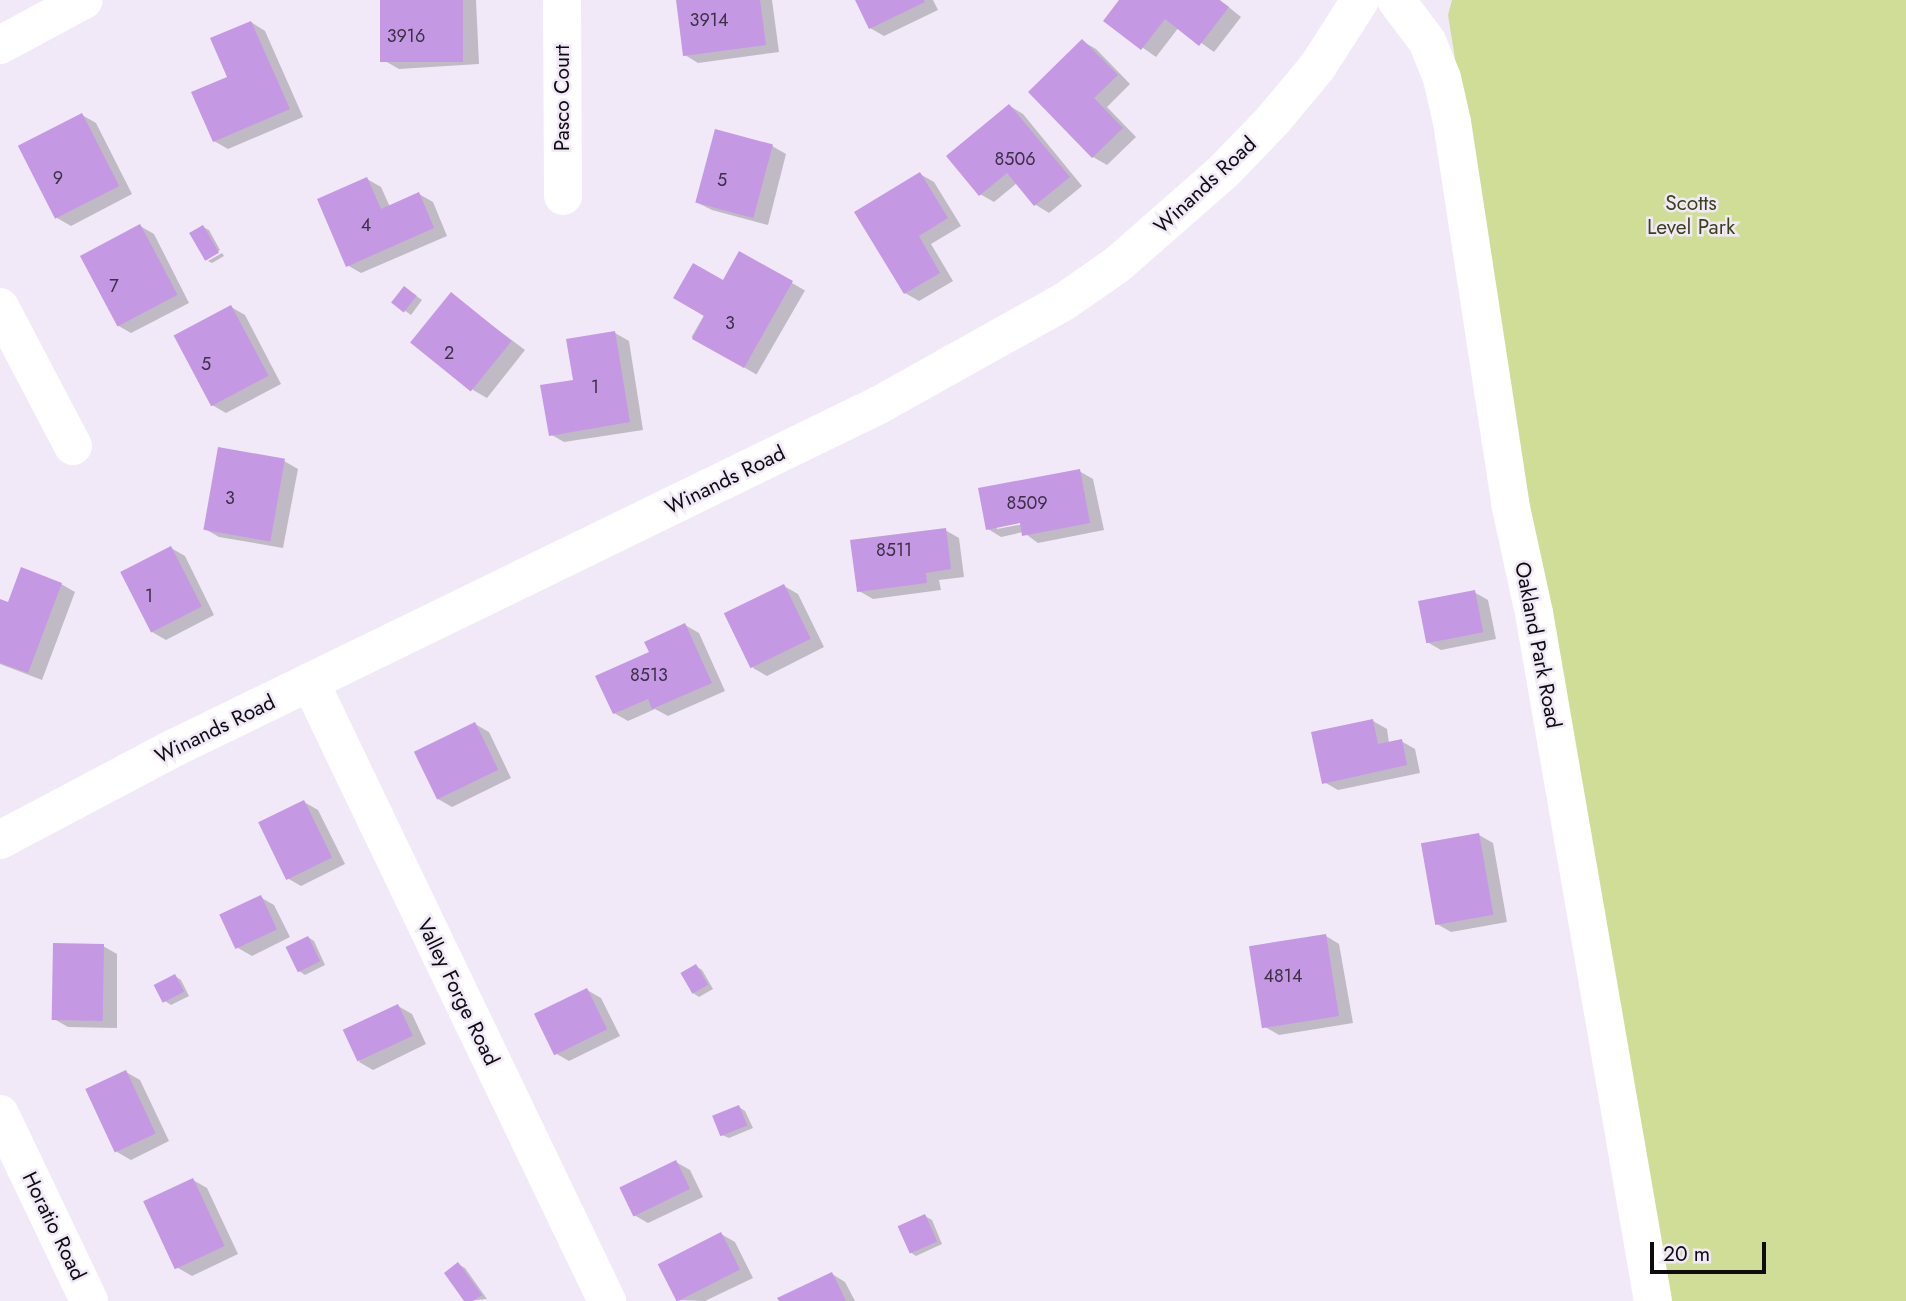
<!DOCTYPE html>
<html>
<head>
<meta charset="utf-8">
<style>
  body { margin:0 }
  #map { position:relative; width:1906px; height:1301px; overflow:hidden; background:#f1e9f7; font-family:Jost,sans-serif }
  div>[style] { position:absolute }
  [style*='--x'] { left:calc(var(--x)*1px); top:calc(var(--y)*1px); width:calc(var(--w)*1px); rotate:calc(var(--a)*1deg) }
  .green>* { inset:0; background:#d0dd97 }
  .shadow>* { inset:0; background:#0003; transform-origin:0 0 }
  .building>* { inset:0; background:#c598e4; transform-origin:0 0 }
  .minor>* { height:38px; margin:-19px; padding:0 19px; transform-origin:19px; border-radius:19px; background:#fff }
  span { translate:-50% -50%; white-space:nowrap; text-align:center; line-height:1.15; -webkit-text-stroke:5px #f1e9f7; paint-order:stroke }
  .number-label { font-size:18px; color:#3c2f46 }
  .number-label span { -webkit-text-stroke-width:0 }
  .street-label { font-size:21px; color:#0f0c11 }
  .park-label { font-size:21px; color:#3b411b }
  .scale { position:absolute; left:1650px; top:1242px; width:116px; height:32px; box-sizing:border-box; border:4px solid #0f0c11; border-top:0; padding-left:9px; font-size:21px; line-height:24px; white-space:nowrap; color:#0f0c11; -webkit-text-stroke:5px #f1e9f7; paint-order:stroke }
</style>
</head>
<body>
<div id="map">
  <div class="green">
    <i style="clip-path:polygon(1452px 0,1906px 0,1906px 1301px,1663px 1301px,1569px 770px,1448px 15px)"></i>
  </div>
  <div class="shadow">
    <i style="clip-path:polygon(382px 0,476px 0,479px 64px,399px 69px,385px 61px)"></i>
    <i style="clip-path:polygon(678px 0,772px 0,779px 52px,698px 63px,685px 55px)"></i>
    <i style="clip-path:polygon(857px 0,933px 0,938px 10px,884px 36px,870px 28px)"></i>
    <i style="clip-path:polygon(1121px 0,1220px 0,1241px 17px,1214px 52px,1179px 27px,1156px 57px,1105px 21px)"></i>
    <i style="clip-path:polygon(251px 22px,265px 31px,303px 117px,228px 149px,214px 141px,229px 78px)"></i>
    <i style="clip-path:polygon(1082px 41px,1096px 49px,1130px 84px,1107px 107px,1136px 137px,1107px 165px,1093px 157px)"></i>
    <i style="clip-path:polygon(1010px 106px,1023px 114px,1082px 186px,1049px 213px,1036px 205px,1017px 183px,994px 202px,980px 194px)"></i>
    <i style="clip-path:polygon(82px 115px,96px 123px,132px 194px,71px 226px,57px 218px)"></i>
    <i style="clip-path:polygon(772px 146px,786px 154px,768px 225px,712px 210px,698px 203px)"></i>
    <i style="clip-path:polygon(920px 174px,934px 182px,961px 226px,931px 244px,953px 281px,919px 301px,905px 293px)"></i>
    <i style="clip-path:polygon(367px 179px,381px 187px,390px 207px,419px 194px,433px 202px,447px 236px,361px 273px,347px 265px)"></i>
    <i style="clip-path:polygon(140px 226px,154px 234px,189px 303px,131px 333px,117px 325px)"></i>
    <i style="clip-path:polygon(203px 227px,209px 230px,220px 250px,207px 260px)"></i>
    <i style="clip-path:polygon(222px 253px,224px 256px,212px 263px,208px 261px)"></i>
    <i style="left:740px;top:253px;width:75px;height:97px;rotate:30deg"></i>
    <i style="clip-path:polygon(411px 292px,422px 300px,411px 315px,394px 303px)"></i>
    <i style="clip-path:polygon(451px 295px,525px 350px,487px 398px,473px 390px)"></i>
    <i style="clip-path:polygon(231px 307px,245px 315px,281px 384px,226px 413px,212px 405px)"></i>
    <i style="clip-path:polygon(615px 333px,629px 341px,643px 430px,564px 442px,550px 434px)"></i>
    <i style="clip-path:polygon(284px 461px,298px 469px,283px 548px,219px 537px,205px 529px)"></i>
    <i style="clip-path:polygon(evenodd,1079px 471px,1093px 479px,1104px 530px,1038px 543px,1023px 532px,1001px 537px,988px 529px,1079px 471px,1028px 520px,1029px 523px,997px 529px,997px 526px,1028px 520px)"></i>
    <i style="clip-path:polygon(945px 530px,959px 538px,964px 577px,939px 580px,941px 590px,873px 599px,859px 591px)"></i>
    <i style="clip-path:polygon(171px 548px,185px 556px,214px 615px,166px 640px,152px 632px)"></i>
    <i style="clip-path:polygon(61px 584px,75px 592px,42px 680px,0 664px,0 601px,9px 605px)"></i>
    <i style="clip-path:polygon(784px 586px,798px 594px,824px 647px,767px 676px,753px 668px)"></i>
    <i style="clip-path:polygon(1474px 592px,1488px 600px,1496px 639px,1441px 650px,1427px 642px)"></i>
    <i style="clip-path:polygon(685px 625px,699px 633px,725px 691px,668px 716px,655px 709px,628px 721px,614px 713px,651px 653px)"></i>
    <i style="clip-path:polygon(1373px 721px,1387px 729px,1389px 743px,1401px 741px,1415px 749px,1420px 773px,1338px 790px,1324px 782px)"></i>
    <i style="clip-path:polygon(475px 724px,489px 732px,511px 778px,452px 807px,438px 799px)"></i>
    <i style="clip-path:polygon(304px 802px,318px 810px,345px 864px,301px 886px,287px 878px)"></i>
    <i style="clip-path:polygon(1479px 835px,1493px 843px,1507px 922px,1451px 932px,1437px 924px)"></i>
    <i style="clip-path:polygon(260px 897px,274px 905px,290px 937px,252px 956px,238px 948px)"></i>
    <i style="clip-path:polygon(1326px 936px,1339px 944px,1353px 1023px,1279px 1035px,1265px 1027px)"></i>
    <i style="clip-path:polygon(308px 937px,314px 941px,325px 965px,305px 975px,299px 971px)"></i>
    <i style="clip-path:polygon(103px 946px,117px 954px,117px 1028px,68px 1027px,54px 1019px)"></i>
    <i style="clip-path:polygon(696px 966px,702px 970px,713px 989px,699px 997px,693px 993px)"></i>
    <i style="clip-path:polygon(175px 976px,181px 980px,189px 996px,171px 1005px,165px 1001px)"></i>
    <i style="clip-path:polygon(587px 990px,601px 998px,620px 1036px,569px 1061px,555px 1053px)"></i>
    <i style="clip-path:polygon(398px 1006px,412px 1014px,426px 1044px,373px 1070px,359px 1062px)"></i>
    <i style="clip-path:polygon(126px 1072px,140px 1080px,169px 1141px,131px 1160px,117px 1152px)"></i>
    <i style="clip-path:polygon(739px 1107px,745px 1111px,753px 1128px,729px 1138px,722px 1135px)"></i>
    <i style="clip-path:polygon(676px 1162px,690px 1170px,703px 1197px,648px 1223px,634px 1215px)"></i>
    <i style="clip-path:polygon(193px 1180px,207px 1188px,238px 1254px,192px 1276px,178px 1268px)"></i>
    <i style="clip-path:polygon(925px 1216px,932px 1220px,942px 1244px,916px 1256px,910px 1252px)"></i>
    <i style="clip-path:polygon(721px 1234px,735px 1242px,753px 1278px,705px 1301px,676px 1300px)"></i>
    <i style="clip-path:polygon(458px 1264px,465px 1268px,487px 1299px,466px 1301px)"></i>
    <i style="clip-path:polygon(832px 1274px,845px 1282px,855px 1301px,780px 1301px)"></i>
  </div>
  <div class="building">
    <i style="left:380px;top:0;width:83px;height:62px"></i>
    <i style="clip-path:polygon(676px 0,760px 0,766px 45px,683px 56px)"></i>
    <i style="clip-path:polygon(855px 0,924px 0,925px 2px,869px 29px)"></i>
    <i style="clip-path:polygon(1119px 0,1219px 0,1229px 7px,1199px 46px,1165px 19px,1141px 50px,1103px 21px)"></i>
    <i style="clip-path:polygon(251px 21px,290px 109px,213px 142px,191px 92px,227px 77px,210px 38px)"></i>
    <i style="clip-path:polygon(1082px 39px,1118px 75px,1094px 98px,1123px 128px,1092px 158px,1028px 92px)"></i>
    <i style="clip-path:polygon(1009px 104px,1070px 177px,1034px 206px,1007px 173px,979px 196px,946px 156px)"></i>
    <i style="left:82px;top:113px;width:82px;height:72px;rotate:63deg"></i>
    <i style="left:715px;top:129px;width:60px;height:76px;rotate:15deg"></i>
    <i style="clip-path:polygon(920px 172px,948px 218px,919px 236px,940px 273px,904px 294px,854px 212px)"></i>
    <i style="clip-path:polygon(367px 177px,381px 209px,419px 192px,434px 228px,346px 267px,317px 199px)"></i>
    <i style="left:140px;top:224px;width:80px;height:68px;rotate:62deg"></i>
    <i style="left:203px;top:225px;width:32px;height:16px;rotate:60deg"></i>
    <i style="clip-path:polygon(739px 251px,793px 281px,744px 368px,692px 339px,704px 316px,673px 298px,693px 263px,723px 280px)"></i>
    <i style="left:404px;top:286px;width:16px;height:21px;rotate:38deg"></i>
    <i style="left:451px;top:292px;width:78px;height:65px;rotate:39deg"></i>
    <i style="left:231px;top:305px;width:80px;height:65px;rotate:62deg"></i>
    <i style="clip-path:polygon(615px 331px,630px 422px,549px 436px,540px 385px,573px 380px,566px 339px)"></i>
    <i style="left:218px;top:447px;width:68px;height:84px;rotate:10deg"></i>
    <i style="clip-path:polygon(1080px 469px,1090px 523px,1022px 536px,1020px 523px,986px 530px,978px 488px)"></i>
    <i style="clip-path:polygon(946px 528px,951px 569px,926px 573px,927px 583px,857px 592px,850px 540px)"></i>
    <i style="left:171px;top:546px;width:68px;height:57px;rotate:63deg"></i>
    <i style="clip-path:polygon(21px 567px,62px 583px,28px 673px,0 663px,0 599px,8px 602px)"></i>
    <i style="left:784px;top:584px;width:61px;height:67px;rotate:64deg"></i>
    <i style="left:1475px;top:590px;width:43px;height:58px;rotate:79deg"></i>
    <i style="clip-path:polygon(685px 623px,712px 683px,652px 709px,648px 699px,613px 714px,595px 676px,649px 652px,644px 642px)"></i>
    <i style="clip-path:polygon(1373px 719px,1378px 744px,1402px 739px,1407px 765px,1322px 784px,1311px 732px)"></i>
    <i style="left:475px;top:722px;width:53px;height:68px;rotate:64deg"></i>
    <i style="left:304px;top:800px;width:64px;height:51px;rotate:64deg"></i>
    <i style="left:1479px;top:833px;width:83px;height:59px;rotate:80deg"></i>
    <i style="left:261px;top:895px;width:38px;height:46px;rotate:65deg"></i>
    <i style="left:1326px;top:934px;width:83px;height:78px;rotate:81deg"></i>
    <i style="left:308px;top:936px;width:28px;height:25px;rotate:64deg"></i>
    <i style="left:53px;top:943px;width:51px;height:77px;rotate:1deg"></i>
    <i style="left:696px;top:964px;width:24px;height:18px;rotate:60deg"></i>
    <i style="left:175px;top:974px;width:20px;height:24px;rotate:63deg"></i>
    <i style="left:587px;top:988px;width:46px;height:59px;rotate:64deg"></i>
    <i style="left:398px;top:1004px;width:35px;height:61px;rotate:65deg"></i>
    <i style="left:126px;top:1070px;width:70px;height:45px;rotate:65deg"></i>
    <i style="left:739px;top:1105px;width:22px;height:29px;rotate:68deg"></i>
    <i style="left:676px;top:1160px;width:32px;height:63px;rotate:64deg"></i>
    <i style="left:193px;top:1178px;width:75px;height:55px;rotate:65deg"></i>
    <i style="left:925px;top:1214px;width:30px;height:30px;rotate:66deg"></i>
    <i style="left:721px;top:1232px;width:42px;height:71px;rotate:63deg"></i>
    <i style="clip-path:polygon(458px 1262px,482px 1295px,473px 1301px,464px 1301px,444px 1273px)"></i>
    <i style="clip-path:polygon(832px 1272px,846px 1301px,779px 1301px,777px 1298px)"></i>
  </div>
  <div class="minor">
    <i style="--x:562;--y:0;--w:196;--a:89.7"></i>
    <i style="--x:1396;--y:0;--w:51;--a:52.9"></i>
    <i style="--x:1427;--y:41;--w:40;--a:68"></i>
    <i style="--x:1442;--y:78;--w:45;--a:77.2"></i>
    <i style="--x:1452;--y:122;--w:385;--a:81.3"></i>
    <i style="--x:1510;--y:503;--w:113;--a:77.7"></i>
    <i style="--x:1534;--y:613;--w:698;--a:80.19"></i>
    <i style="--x:0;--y:45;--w:95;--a:-28.2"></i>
    <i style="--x:0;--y:307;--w:157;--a:62.3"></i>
    <i style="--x:310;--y:682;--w:687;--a:64.37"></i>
    <i style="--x:0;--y:840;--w:199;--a:-27.9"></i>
    <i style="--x:176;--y:747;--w:782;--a:-25.94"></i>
    <i style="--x:879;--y:405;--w:213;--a:-29.2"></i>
    <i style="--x:1065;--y:301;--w:65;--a:-34.9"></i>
    <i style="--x:1118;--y:264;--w:141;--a:-41.3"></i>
    <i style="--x:1224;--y:171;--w:71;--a:-46.1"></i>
    <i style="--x:1273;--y:120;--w:70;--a:-50.2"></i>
    <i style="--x:1318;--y:66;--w:78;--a:-57.5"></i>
    <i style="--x:0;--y:1114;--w:207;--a:64.5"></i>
  </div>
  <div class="number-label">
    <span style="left:709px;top:20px">3914</span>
    <span style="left:406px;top:36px">3916</span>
    <span style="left:1015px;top:159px">8506</span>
    <span style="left:58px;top:178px">9</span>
    <span style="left:722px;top:180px">5</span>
    <span style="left:366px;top:225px">4</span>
    <span style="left:114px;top:286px">7</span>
    <span style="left:730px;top:323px">3</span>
    <span style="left:449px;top:353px">2</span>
    <span style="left:206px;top:364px">5</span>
    <span style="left:595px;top:387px">1</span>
    <span style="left:230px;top:498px">3</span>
    <span style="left:1027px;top:503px">8509</span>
    <span style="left:894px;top:550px">8511</span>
    <span style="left:149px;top:596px">1</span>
    <span style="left:649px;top:675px">8513</span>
    <span style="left:1283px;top:976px">4814</span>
  </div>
  <div class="street-label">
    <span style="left:562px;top:98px;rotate:-90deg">Pasco Court</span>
    <span style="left:1205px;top:185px;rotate:-43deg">Winands Road</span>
    <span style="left:725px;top:480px;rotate:-26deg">Winands Road</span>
    <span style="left:1538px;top:645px;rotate:79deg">Oakland Park Road</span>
    <span style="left:215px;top:729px;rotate:-26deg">Winands Road</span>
    <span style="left:458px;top:992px;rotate:64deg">Valley Forge Road</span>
    <span style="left:54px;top:1226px;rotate:64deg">Horatio Road</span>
  </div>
  <div class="park-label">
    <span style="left:1691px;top:215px">Scotts<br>Level Park</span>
  </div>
  <div class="scale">20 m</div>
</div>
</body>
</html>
